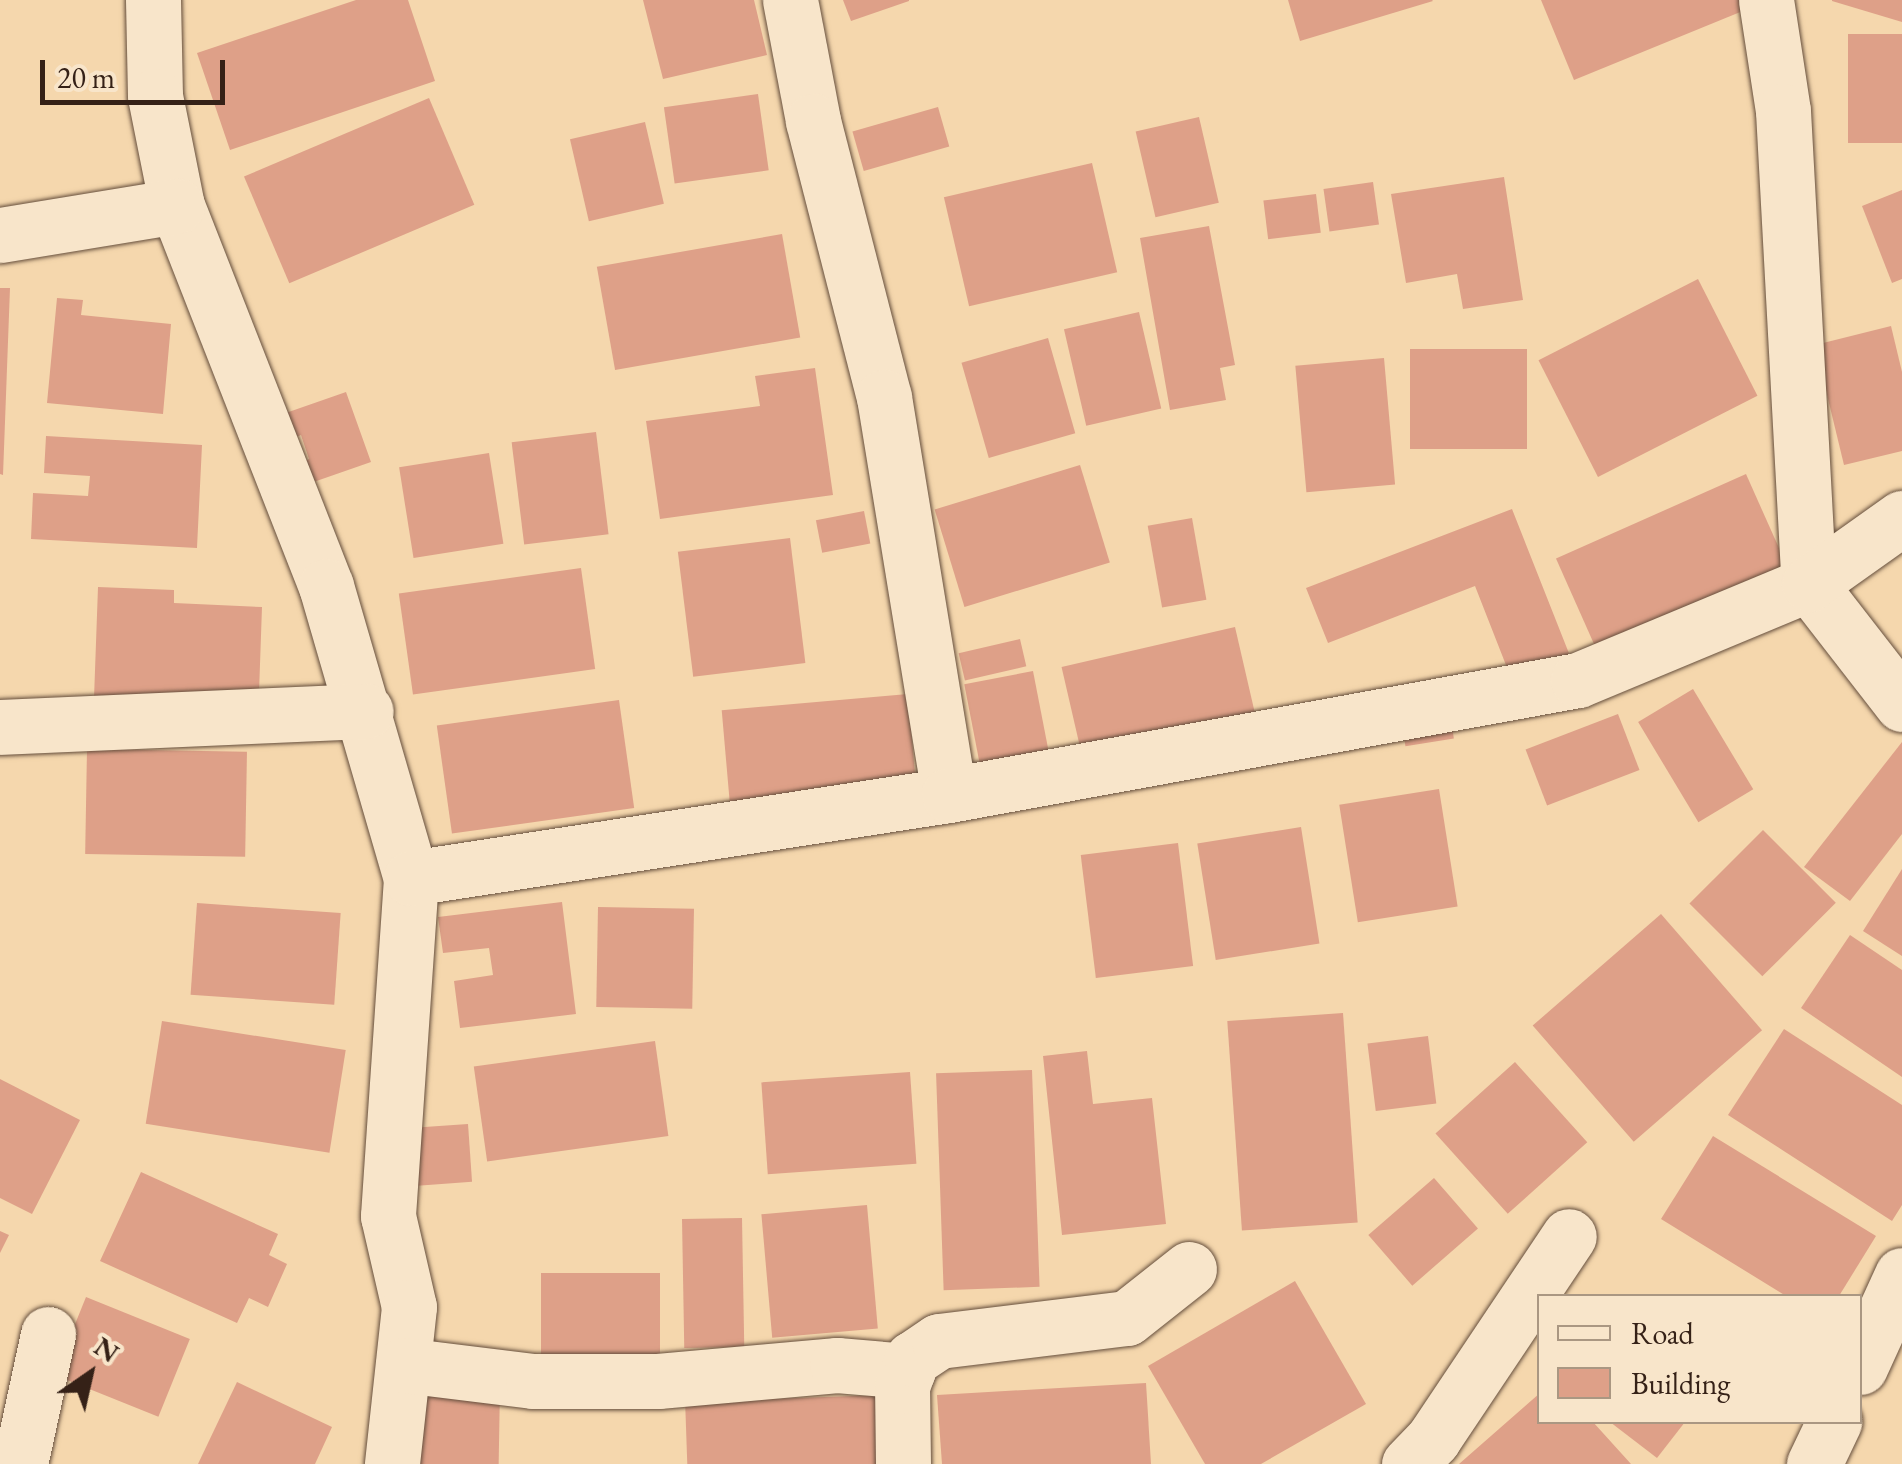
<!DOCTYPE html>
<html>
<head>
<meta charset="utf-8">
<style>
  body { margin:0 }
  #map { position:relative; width:1902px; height:1464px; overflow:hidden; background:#f5d7ad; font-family:"EB Garamond",serif }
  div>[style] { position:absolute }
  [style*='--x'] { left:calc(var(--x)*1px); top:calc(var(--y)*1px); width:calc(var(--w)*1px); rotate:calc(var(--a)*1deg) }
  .building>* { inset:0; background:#dea088; transform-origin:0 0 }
  .roads { filter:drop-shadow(0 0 2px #654e3c) drop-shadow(0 0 2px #654e3c) }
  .minor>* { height:55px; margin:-27.5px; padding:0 27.5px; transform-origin:27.5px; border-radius:27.5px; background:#f8e5ca }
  span { translate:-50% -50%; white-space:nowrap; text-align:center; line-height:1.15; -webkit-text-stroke:8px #f8e5ca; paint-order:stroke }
  .legend { position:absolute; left:1537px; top:1294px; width:325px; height:130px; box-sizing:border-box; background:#f8e5ca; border:2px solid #aa9782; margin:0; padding:12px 18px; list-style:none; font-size:30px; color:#352117 }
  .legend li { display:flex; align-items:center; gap:20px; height:50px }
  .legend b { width:50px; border:2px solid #aa9782 }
  .north { position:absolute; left:40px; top:1324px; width:100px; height:100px; -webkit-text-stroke:8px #f8e5ca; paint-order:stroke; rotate:34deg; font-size:28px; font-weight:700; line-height:40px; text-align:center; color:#352117 }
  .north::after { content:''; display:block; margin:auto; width:35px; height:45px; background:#352117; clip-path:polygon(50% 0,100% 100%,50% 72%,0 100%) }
  .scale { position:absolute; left:40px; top:60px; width:185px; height:45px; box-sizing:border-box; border:5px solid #352117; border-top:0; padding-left:12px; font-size:30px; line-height:35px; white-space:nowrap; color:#352117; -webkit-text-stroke:8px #f8e5ca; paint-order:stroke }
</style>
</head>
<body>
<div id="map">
  <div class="building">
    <i style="clip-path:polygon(356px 0,408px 0,435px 81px,230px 150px,197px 53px)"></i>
    <i style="clip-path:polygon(643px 0,754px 0,767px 55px,663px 79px)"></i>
    <i style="clip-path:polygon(843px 0,909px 0,909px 1px,851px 21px)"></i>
    <i style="clip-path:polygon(1288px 0,1432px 0,1433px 1px,1300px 41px)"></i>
    <i style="clip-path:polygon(1541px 0,1753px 0,1755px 6px,1574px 80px)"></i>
    <i style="clip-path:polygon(1832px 0,1902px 0,1902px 22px,1832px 1px)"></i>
    <i style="left:1902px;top:34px;width:109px;height:54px;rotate:90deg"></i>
    <i style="left:758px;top:94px;width:77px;height:95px;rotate:82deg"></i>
    <i style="left:429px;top:98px;width:116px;height:201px;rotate:67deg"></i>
    <i style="left:938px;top:107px;width:41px;height:89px;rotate:74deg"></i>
    <i style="left:1199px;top:117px;width:88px;height:65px;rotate:77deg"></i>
    <i style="left:645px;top:122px;width:84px;height:77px;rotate:77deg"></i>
    <i style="left:1092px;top:163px;width:112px;height:152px;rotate:77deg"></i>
    <i style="clip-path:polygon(1504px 177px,1523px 300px,1463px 309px,1457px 274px,1406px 283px,1391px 194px)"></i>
    <i style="left:1373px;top:182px;width:43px;height:50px;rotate:82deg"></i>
    <i style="clip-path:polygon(1902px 190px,1902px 279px,1892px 283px,1862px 206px)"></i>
    <i style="left:1316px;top:194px;width:39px;height:53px;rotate:83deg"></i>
    <i style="clip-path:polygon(1209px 226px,1235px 365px,1220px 368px,1226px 400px,1170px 410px,1140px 238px)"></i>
    <i style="left:782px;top:234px;width:105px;height:188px;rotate:80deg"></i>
    <i style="left:1698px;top:279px;width:131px;height:179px;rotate:63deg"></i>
    <i style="clip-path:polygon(0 288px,10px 288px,3px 475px,0 474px)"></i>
    <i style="clip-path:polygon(57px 298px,83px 300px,81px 315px,171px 324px,163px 414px,47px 403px)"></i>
    <i style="left:1139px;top:312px;width:99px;height:77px;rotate:77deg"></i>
    <i style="clip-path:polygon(1891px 326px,1902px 372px,1902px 451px,1844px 465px,1815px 345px)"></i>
    <i style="left:1048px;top:338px;width:99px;height:90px;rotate:74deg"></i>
    <i style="left:1410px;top:349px;width:117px;height:100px"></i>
    <i style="left:1384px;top:358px;width:127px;height:89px;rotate:85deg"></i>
    <i style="clip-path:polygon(815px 368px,833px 495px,660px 519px,646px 421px,760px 406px,755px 376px)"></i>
    <i style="clip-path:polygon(346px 392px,371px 462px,305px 485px,298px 464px,309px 459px,301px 435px,289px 440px,280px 415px)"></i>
    <i style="left:596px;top:432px;width:103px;height:85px;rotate:83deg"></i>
    <i style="clip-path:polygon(46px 436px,202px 445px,197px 548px,31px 539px,33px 493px,88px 496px,90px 476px,44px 473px)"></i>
    <i style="left:489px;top:453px;width:92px;height:91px;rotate:81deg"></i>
    <i style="left:1080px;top:465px;width:102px;height:152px;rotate:73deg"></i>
    <i style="left:1746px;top:474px;width:111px;height:208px;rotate:66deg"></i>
    <i style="clip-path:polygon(1512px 509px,1572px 661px,1513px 683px,1475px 586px,1328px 643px,1306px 588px)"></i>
    <i style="left:864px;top:511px;width:33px;height:49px;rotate:79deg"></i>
    <i style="left:1192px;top:518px;width:83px;height:45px;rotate:80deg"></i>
    <i style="left:790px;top:538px;width:126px;height:113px;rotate:83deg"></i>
    <i style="left:581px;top:568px;width:102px;height:184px;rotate:82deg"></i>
    <i style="clip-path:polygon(98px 587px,174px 590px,174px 603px,262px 607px,259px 693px,94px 698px)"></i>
    <i style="left:1235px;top:627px;width:93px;height:178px;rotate:77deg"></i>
    <i style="left:1020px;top:639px;width:28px;height:63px;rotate:77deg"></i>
    <i style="left:1033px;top:671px;width:89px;height:70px;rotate:79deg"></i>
    <i style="left:1693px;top:689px;width:117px;height:64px;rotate:59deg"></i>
    <i style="left:908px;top:694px;width:100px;height:187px;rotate:85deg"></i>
    <i style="left:619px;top:700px;width:109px;height:184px;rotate:82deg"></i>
    <i style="left:1449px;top:708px;width:31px;height:49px;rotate:81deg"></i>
    <i style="left:1618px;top:714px;width:60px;height:99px;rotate:69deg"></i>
    <i style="clip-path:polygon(1902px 742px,1902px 834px,1850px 901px,1804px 867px)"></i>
    <i style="left:87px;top:749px;width:160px;height:105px;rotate:1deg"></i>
    <i style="left:1439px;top:789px;width:119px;height:101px;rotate:81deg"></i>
    <i style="left:1301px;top:827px;width:118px;height:105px;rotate:81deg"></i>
    <i style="left:1763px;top:830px;width:103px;height:104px;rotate:45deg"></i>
    <i style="left:1178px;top:843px;width:124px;height:98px;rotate:83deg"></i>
    <i style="clip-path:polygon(1902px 869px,1902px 956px,1863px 931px)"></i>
    <i style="clip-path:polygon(562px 902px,576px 1014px,460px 1028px,454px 981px,493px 975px,489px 948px,443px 953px,438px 917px)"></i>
    <i style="left:197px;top:903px;width:144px;height:92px;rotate:4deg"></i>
    <i style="left:598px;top:907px;width:96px;height:100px;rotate:1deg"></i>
    <i style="left:1661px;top:914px;width:154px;height:170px;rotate:49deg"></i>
    <i style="clip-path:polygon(1850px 935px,1902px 970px,1902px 1077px,1801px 1008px)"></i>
    <i style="left:1343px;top:1013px;width:210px;height:116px;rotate:86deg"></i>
    <i style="left:162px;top:1021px;width:186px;height:104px;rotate:9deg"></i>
    <i style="clip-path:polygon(1784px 1029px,1902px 1105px,1902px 1205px,1892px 1221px,1728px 1115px)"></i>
    <i style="left:1428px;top:1036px;width:68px;height:61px;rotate:83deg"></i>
    <i style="left:655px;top:1041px;width:96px;height:183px;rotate:82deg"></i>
    <i style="clip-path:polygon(1087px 1051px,1093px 1104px,1152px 1098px,1166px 1224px,1062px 1235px,1043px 1056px)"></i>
    <i style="left:1515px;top:1062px;width:108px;height:107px;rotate:48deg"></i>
    <i style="left:1032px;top:1070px;width:217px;height:96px;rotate:88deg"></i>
    <i style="left:910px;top:1072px;width:92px;height:149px;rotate:86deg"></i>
    <i style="clip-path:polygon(0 1079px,80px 1120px,32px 1214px,0 1198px)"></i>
    <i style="left:468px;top:1124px;width:58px;height:58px;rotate:86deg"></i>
    <i style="clip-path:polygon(1713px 1136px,1876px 1236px,1839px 1296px,1786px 1296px,1661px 1219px)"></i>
    <i style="clip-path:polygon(141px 1172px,278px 1234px,269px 1255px,287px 1264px,268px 1307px,249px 1298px,237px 1323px,100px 1261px)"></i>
    <i style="left:1434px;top:1178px;width:67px;height:87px;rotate:49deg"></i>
    <i style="left:867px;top:1205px;width:124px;height:106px;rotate:85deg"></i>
    <i style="left:742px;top:1218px;width:129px;height:60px;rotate:89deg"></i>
    <i style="clip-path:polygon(0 1231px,9px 1235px,0 1253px)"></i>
    <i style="left:541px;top:1273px;width:119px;height:95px"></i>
    <i style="clip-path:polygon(1295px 1281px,1366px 1404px,1261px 1464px,1205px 1464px,1148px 1366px)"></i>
    <i style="left:86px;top:1297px;width:112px;height:84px;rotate:22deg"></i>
    <i style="clip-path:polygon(237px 1382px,332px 1427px,315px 1464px,198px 1464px)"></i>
    <i style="clip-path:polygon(1146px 1383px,1151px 1464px,942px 1464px,937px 1395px)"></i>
    <i style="left:416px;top:1386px;width:84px;height:78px;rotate:1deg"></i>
    <i style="clip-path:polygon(1540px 1393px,1540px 1422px,1593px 1422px,1631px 1464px,1459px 1464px)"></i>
    <i style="left:881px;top:1395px;width:69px;height:196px;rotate:88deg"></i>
    <i style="clip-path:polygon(1610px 1422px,1685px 1422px,1657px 1458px)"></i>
  </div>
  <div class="roads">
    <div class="minor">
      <i style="--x:153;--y:0;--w:96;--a:88.8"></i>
      <i style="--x:155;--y:96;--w:112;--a:78.7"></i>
      <i style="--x:177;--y:206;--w:408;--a:68.6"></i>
      <i style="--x:326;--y:586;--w:304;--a:73.8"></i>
      <i style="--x:411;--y:878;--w:339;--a:93.9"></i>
      <i style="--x:388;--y:1216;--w:93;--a:77"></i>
      <i style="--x:409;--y:1307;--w:158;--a:96.2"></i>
      <i style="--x:790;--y:0;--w:123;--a:79.2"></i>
      <i style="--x:813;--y:121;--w:285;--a:75.6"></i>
      <i style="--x:884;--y:397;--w:403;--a:80.7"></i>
      <i style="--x:1766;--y:0;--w:112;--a:81.3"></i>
      <i style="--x:1783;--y:111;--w:474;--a:86.9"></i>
      <i style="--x:1809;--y:584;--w:152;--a:52.2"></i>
      <i style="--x:0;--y:235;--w:179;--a:-9.3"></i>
      <i style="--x:0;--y:727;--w:366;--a:-2.5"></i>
      <i style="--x:411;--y:878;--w:544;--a:-8.77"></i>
      <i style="--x:949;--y:795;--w:639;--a:-10.36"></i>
      <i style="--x:1578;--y:680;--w:250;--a:-22.6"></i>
      <i style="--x:1809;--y:584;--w:114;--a:-35.4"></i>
      <i style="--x:403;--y:1365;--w:131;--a:7"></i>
      <i style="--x:533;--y:1381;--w:125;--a:0"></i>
      <i style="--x:658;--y:1381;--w:180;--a:-5.1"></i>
      <i style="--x:837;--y:1365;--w:71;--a:4.8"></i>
      <i style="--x:1860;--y:1367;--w:101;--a:-65.5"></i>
      <i style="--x:20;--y:1464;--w:133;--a:-77.8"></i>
      <i style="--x:903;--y:1464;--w:78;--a:-90.7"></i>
      <i style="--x:902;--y:1386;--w:29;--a:-70"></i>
      <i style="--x:912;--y:1359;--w:32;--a:-34"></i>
      <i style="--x:939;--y:1341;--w:189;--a:-7"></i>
      <i style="--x:1127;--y:1318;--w:79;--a:-38.3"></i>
      <i style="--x:1409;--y:1464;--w:35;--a:-46"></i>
      <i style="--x:1433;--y:1439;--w:244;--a:-56.2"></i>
      <i style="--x:1814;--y:1464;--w:47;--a:-64.5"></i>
    </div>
  </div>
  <ul class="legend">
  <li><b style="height:12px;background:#f8e5ca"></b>Road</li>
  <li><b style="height:28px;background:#dea088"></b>Building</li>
  </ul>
  <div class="north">N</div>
  <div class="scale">20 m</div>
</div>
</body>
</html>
